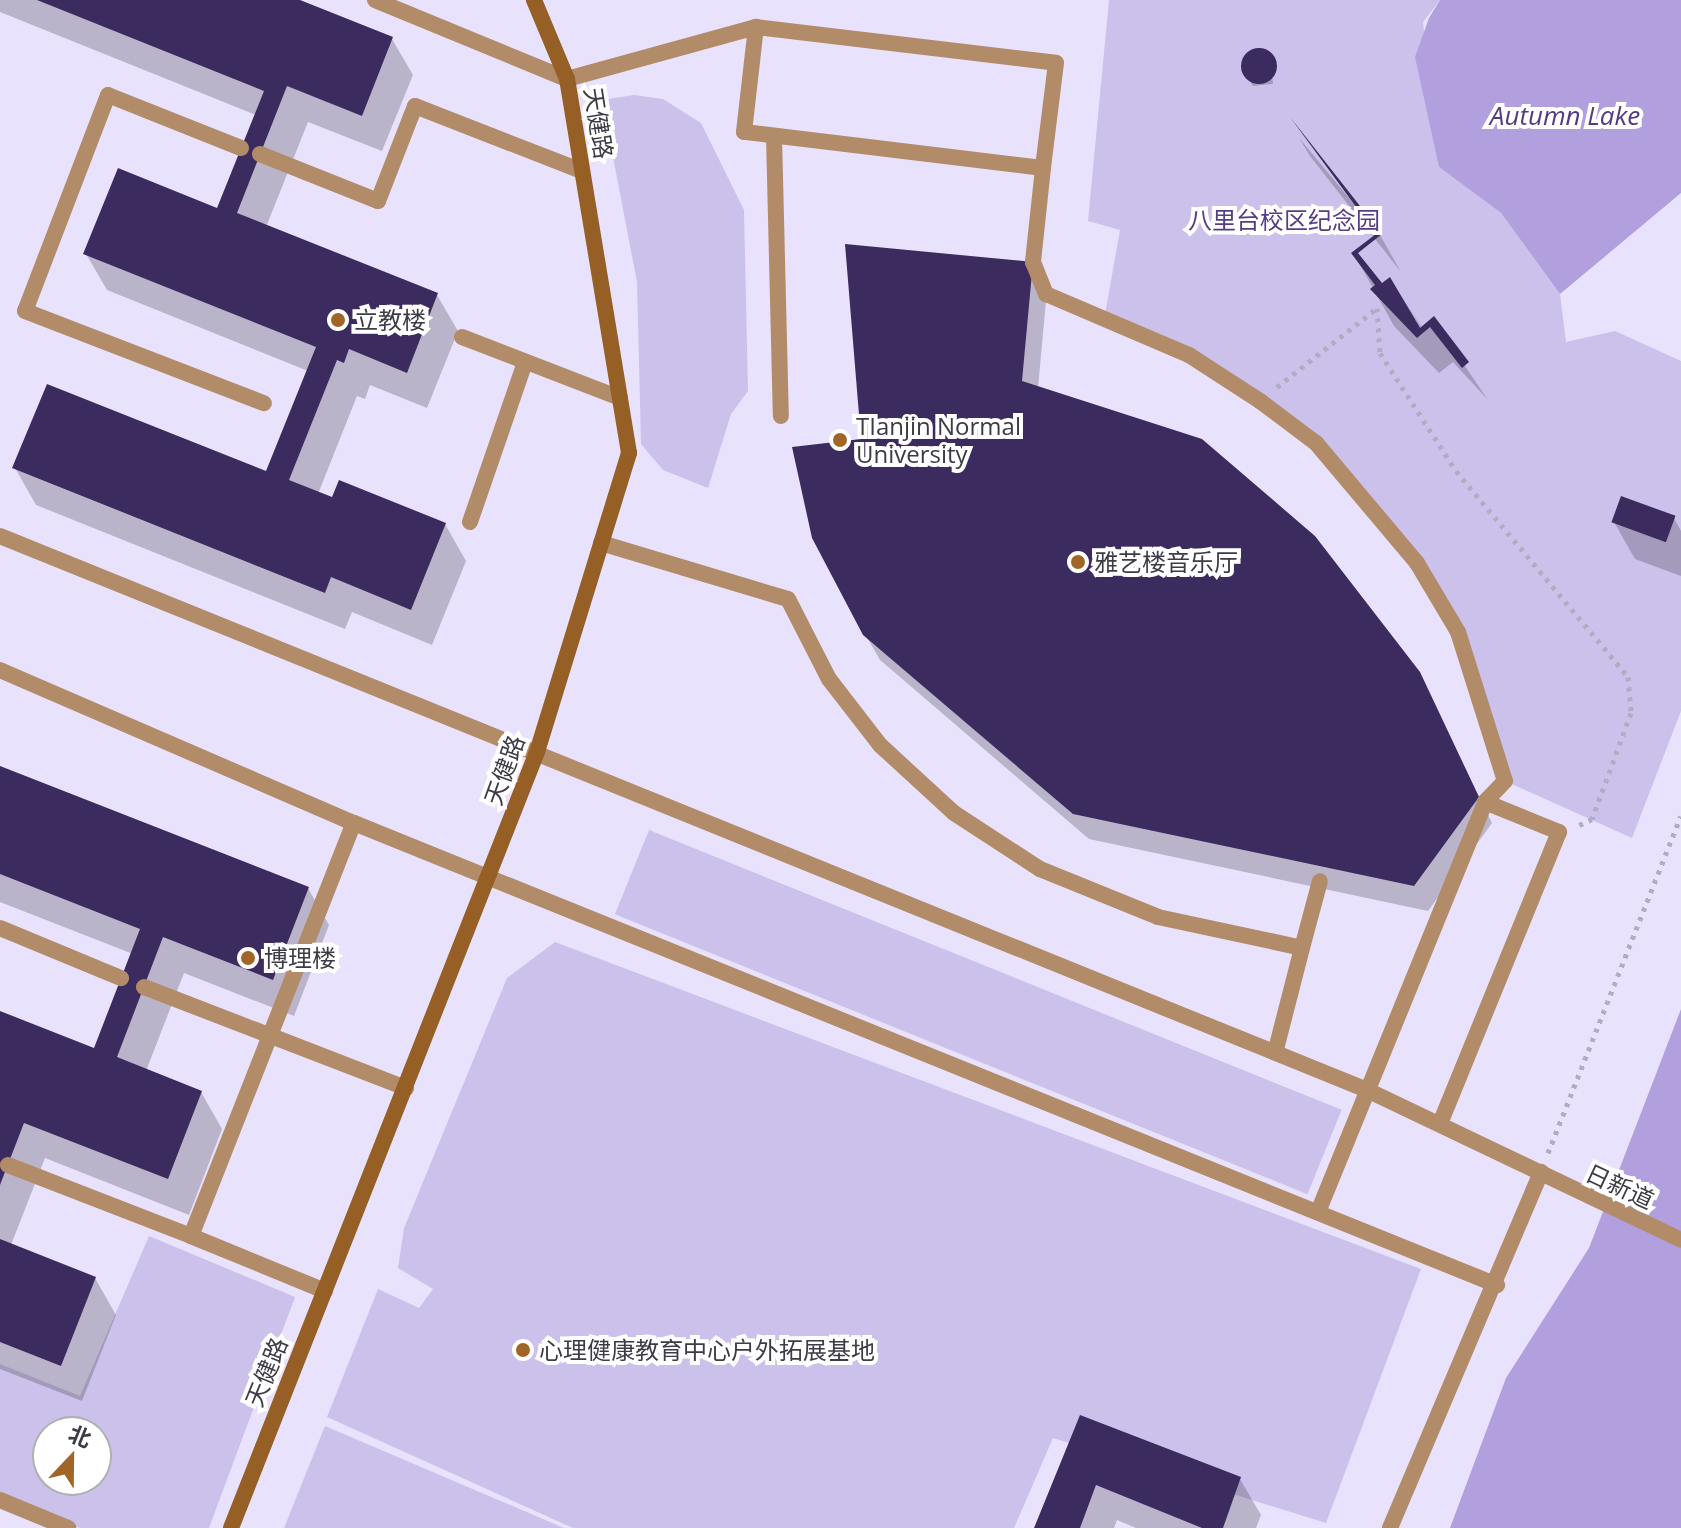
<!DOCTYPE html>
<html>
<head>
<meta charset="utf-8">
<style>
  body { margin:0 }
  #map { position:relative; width:1681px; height:1528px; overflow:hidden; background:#e9e2fd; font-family:"Open Sans","Noto Sans SC",sans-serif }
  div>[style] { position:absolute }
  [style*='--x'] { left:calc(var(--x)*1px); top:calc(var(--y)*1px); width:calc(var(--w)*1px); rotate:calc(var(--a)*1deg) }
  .green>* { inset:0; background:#ccc1eb; transform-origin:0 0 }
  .water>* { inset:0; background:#b1a0dd }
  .shadow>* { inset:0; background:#0003 }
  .building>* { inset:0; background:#3c2b5e; transform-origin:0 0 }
  .round { border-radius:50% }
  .path>* { height:5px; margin-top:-2.5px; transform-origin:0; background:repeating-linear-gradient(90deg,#b2acc2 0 4px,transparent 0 10px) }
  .lane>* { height:16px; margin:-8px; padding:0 8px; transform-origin:8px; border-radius:8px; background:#b28c69 }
  .street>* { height:16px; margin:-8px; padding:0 8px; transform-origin:8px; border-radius:8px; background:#b28c69 }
  .secondary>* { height:16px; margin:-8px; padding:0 8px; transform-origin:8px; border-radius:8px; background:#955f25 }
  .dots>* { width:22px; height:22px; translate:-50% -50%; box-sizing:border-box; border:4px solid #fff; border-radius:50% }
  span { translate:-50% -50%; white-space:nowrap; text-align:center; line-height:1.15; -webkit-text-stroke:8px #fff; paint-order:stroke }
  .street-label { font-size:24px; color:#3d3b45 }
  .park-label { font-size:24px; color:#553c85 }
  .poi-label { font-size:24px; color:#3d3b45 }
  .left { translate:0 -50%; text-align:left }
  .water-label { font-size:26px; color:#543a83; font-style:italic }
  .north { position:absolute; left:32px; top:1416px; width:80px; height:80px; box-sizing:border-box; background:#fff; border:2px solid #b1b1b5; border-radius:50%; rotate:22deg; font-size:22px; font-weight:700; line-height:32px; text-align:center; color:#3d3b45 }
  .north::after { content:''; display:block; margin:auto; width:28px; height:36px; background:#a16627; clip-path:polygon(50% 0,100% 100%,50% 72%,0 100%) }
</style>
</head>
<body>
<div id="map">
  <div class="green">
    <i style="clip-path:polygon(1109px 0,1440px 0,1423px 22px,1439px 167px,1501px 213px,1560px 294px,1566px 342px,1615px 331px,1681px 361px,1681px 711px,1632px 838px,1505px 781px,1458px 633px,1417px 563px,1316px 443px,1189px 355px,1104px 320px,1120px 230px,1088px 221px)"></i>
    <i style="clip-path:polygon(634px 95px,663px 99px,701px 123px,744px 210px,748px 391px,731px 414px,708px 488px,663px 470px,641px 444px,637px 282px,602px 100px)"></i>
    <i style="left:649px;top:830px;width:747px;height:91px;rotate:22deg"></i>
    <i style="clip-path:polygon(555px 942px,1421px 1269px,1326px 1523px,1053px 1438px,1014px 1528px,573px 1528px,327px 1417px,378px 1289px,419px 1308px,433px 1289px,398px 1268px,404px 1228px,507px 978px)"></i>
    <i style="clip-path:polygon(evenodd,149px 1236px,295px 1297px,209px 1528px,80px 1528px,0 1495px,0 1364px,80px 1396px,149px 1236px,48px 1432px,96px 1432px,96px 1480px,48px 1480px,48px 1432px)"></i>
    <i style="clip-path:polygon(325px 1426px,564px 1528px,284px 1528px)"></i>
  </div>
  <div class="water">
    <i style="clip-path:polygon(1412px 0,1429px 18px,1440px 0,1681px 0,1681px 193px,1560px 294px,1501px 213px,1439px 167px,1415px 57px,1429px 18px)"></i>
    <i style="clip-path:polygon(1681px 1009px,1681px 1528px,1450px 1528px,1506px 1378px,1589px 1248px)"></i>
  </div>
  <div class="shadow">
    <i style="clip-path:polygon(0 0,295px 0,392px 39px,413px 75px,382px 151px,308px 122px,266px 227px,437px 295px,458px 331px,427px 408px,370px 385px,365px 399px,357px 396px,318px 494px,445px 524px,466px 561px,432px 645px,352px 612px,345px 629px,36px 505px,15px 468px,267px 474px,308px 371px,107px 290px,86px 254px,218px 210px,256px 115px,0 12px)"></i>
    <i style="clip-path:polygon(1247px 56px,1270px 56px,1273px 84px,1253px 86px,1243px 70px)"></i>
    <i style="clip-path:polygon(1299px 138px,1380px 235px,1401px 272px,1310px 156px)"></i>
    <i style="clip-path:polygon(1354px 254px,1382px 286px,1390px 279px,1422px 328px,1433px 319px,1488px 400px,1453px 362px,1439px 373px,1394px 326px)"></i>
    <i style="clip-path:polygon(1032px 264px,1047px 290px,1038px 388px,1418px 673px,1492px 823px,1428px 911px,1089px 839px,880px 660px,865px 634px,863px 440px)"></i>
    <i style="clip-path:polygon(1674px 518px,1681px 531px,1681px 576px,1635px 559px,1614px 522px)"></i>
    <i style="clip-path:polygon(0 768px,308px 888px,329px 925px,294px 1016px,184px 973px,146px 1071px,201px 1092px,222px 1129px,189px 1215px,45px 1158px,11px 1245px,95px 1278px,116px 1315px,82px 1401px,0 1369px,0 1013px,95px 1051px,133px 954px,0 902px)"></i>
    <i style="clip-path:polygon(1081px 1417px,1240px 1479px,1261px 1515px,1256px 1528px,1136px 1528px,1117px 1520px,1114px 1528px,1037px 1528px)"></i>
  </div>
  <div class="building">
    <i style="clip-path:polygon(37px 0,300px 0,393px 37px,362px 116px,287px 86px,237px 213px,438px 293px,407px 373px,349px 349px,344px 363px,337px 360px,289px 480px,332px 497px,339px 480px,446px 523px,411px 610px,331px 577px,325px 593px,12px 468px,47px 384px,266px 471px,316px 347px,83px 254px,118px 168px,217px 208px,264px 91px)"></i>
    <i class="round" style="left:1241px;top:48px;width:36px;height:36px"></i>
    <i style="clip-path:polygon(1290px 117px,1382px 234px,1358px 253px,1382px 283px,1390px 277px,1420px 328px,1434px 316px,1469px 362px,1462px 368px,1430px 327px,1417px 338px,1370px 289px,1375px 285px,1351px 253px,1376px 234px)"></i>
    <i style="clip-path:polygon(845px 244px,1033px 262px,1022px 381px,1202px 439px,1315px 536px,1420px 672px,1479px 797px,1414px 886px,1073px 814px,863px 635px,812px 538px,792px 447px,861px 439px)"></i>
    <i style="left:1621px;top:496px;width:58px;height:28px;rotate:20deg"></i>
    <i style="clip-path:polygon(0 766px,309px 887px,273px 980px,163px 937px,117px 1057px,202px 1091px,168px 1179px,24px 1123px,0 1185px,0 1011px,94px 1048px,140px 929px,0 874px)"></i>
    <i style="clip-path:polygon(0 1239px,96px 1277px,61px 1366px,0 1342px)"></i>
    <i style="clip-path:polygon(1080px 1415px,1241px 1477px,1223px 1528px,1202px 1528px,1096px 1485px,1080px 1528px,1034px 1528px)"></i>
  </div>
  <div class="path">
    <i style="--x:1277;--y:387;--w:127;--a:-38.3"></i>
    <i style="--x:1377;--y:308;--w:45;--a:86.2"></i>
    <i style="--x:1380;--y:353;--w:140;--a:57.2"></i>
    <i style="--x:1456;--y:471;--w:268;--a:50.1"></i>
    <i style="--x:1628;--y:677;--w:36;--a:85"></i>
    <i style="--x:1631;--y:713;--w:113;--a:110.2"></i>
    <i style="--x:1592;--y:819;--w:14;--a:155"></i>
    <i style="--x:1548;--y:1153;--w:362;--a:-68.5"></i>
  </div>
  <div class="lane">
    <i style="--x:375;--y:0;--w:208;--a:22.4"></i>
    <i style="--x:567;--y:79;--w:196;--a:-15.4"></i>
    <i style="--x:756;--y:27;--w:302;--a:6.8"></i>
    <i style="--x:1056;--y:63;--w:106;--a:97.1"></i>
    <i style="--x:1043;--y:168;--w:301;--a:-173.1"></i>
    <i style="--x:744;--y:132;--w:106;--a:-83.5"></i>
    <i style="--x:774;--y:136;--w:280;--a:88.6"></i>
    <i style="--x:241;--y:148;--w:143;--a:-158.3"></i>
    <i style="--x:108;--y:95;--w:231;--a:111"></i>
    <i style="--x:25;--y:311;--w:256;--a:21.1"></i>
    <i style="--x:260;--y:154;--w:127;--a:21.7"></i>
    <i style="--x:378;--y:201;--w:102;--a:-68.7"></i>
    <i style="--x:415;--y:106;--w:179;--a:21.3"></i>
    <i style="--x:1043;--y:168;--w:95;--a:96.1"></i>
    <i style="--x:1033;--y:262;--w:35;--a:68"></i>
    <i style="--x:1046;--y:294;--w:155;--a:23.1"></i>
    <i style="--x:1189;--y:355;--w:85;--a:32.9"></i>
    <i style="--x:1260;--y:401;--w:70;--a:36.9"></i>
    <i style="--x:1316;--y:443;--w:157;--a:49.9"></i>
    <i style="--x:1417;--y:563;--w:80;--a:59.3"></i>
    <i style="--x:1458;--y:632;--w:156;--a:72.5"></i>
    <i style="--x:1505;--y:781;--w:29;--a:134"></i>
    <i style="--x:462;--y:337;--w:169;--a:21.1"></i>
    <i style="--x:470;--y:522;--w:169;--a:-71"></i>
    <i style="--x:601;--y:543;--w:195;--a:16.7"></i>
    <i style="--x:788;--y:599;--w:90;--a:62.9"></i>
    <i style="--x:829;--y:679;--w:83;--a:52.3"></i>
    <i style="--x:880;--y:745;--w:100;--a:42.6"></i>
    <i style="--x:954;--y:813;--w:103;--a:33.1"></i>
    <i style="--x:1040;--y:869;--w:127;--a:22.1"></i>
    <i style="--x:1158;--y:917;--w:147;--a:12.1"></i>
    <i style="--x:1302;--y:948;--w:108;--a:104.4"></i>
    <i style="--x:0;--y:928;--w:131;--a:22.5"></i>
    <i style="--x:1302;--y:948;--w:69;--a:-75"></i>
    <i style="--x:144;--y:987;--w:281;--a:21.1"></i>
    <i style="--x:8;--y:1165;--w:196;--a:21.2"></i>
    <i style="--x:1318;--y:1212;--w:443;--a:-67.8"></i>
    <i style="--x:1485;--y:802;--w:80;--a:22.1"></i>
    <i style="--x:1559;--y:832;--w:312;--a:112.2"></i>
    <i style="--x:325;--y:1291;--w:145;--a:-157.7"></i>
    <i style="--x:191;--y:1236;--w:444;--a:-68.5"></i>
    <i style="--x:0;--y:1500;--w:74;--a:22.4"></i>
    <i style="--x:1390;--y:1528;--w:387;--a:-67"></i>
  </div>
  <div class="street">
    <i style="--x:0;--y:536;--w:1475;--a:22.06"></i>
    <i style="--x:1367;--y:1090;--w:348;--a:25.5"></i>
    <i style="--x:0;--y:670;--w:386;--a:23.4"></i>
    <i style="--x:354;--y:823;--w:1233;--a:22.01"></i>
  </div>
  <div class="secondary">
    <i style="--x:231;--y:1528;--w:834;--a:-68.48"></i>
    <i style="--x:537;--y:752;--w:313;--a:-72.9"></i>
    <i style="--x:629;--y:453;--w:379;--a:-99.4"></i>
    <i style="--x:567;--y:79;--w:86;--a:-112.7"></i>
  </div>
  <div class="dots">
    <i style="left:338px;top:320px;background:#a16627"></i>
    <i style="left:840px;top:440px;background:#a16627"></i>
    <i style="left:1078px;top:562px;background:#a16627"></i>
    <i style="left:248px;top:958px;background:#a16627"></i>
    <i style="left:523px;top:1350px;background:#a16627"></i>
  </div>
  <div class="street-label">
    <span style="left:599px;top:123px;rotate:81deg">天健路</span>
    <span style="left:504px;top:770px;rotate:-70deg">天健路</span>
    <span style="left:1620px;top:1186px;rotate:25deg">日新道</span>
    <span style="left:266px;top:1372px;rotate:-68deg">天健路</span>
  </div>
  <div class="park-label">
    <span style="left:1284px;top:220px">八里台校区纪念园</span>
  </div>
  <div class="poi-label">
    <span class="left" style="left:354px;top:320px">立教楼</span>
    <span class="left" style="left:856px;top:440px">TIanjin Normal<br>University</span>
    <span class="left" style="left:1094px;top:562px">雅艺楼音乐厅</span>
    <span class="left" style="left:264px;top:958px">博理楼</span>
    <span class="left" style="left:539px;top:1350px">心理健康教育中心户外拓展基地</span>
  </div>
  <div class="water-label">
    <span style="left:1565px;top:116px">Autumn Lake</span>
  </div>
  <div class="north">北</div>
</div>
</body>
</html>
